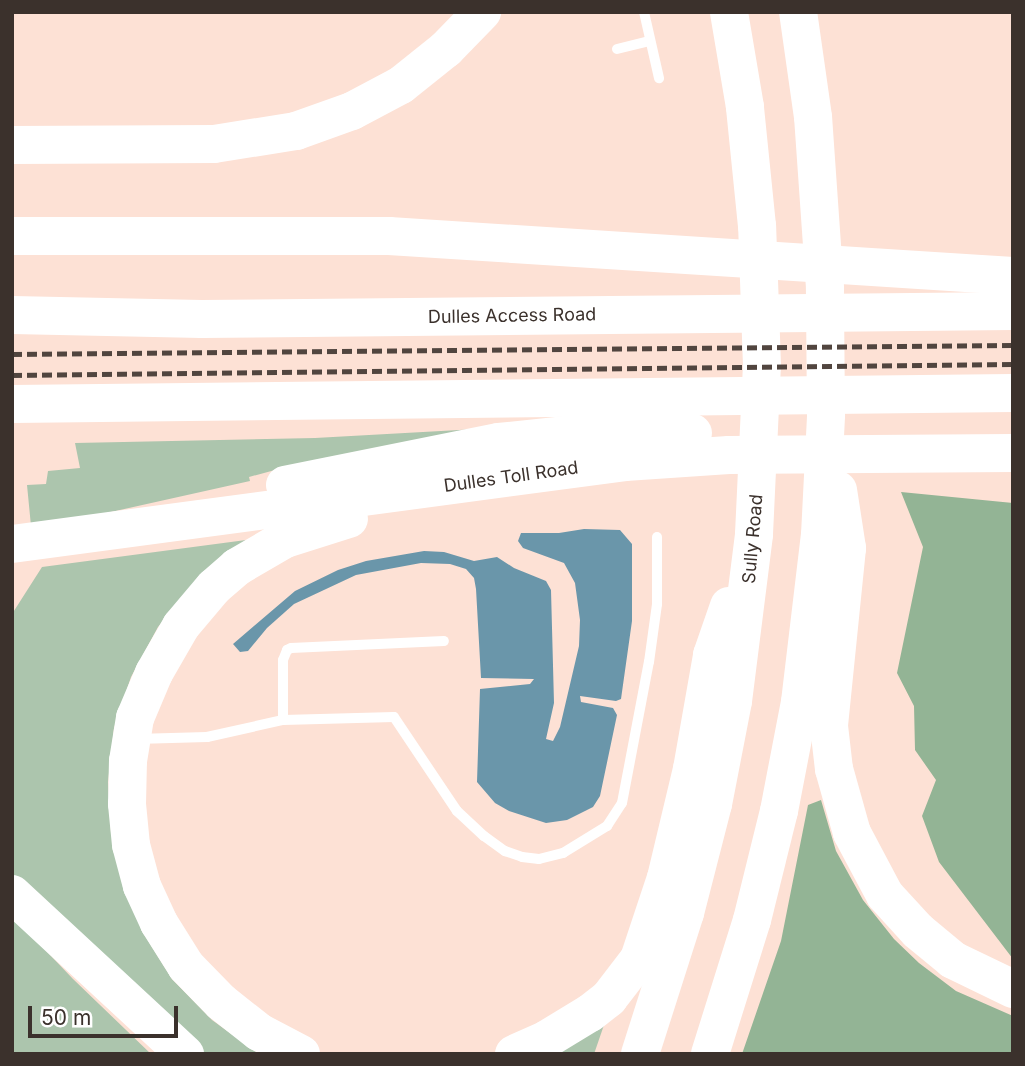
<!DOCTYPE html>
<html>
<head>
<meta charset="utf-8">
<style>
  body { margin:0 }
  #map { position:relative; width:1025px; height:1066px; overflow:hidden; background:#fde1d5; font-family:Inter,sans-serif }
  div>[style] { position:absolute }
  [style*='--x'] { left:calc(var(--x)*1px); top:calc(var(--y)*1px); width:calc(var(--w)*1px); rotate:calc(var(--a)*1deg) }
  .green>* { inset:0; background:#acc5ad }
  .forest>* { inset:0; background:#93b495 }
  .water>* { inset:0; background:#6a96aa }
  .lane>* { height:10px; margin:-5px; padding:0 5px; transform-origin:5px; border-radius:5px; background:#fff }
  .highway>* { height:38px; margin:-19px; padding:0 19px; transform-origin:19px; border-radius:19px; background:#fff }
  .rail>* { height:5px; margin-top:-2.5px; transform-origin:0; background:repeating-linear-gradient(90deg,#51453f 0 10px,transparent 0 15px) }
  span { translate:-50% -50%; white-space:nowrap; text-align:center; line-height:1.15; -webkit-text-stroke:5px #fff; paint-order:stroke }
  .street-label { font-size:18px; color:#3b312c }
  .frame { position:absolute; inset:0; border:14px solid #3b312c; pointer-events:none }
  .scale { position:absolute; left:28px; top:1006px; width:150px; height:32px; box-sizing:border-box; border:4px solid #3b312c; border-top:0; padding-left:9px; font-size:21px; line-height:24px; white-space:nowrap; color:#3b312c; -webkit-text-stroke:5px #fff; paint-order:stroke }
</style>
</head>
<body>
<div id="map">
  <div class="green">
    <i style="clip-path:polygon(495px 428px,275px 470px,249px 477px,250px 481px,75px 520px,31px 526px,27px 485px,46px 484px,48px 471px,80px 468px,75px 443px,315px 438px)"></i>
    <i style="clip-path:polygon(246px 540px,192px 585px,158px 627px,131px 677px,114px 728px,108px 782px,111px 833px,142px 931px,172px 979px,212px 1020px,259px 1054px,201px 1054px,12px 876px,12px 614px,42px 567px)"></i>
    <i style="clip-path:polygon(12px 915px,73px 979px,151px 1054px,12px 1054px)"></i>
    <i style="clip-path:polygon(604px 1025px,594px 1054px,557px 1054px)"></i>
  </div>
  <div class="forest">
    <i style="clip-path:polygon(901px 492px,1013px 503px,1013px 959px,939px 862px,922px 816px,936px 780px,915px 750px,914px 706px,897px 673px,923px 547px)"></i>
    <i style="clip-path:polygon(821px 800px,836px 851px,863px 900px,894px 939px,919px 963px,956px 991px,1013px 1016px,1013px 1054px,742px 1054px,781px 941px,808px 805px)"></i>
  </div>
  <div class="water">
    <i style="clip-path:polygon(584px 529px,620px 530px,632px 544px,632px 621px,621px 699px,616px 701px,580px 696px,581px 702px,613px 708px,617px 715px,600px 796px,593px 807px,567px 820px,546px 823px,509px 811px,495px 803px,477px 782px,480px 689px,530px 684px,534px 679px,481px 678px,476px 589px,474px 578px,466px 569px,450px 564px,421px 563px,356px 575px,294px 604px,267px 628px,248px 651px,240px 652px,233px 644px,295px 591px,338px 570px,366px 561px,424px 551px,444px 552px,474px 561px,497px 557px,514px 568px,546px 581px,551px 590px,554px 703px,546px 739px,553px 741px,560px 727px,579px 646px,580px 620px,575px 583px,564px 563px,523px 548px,518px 541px,521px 533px,559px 533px)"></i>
  </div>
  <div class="lane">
    <i style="--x:644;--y:12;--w:68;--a:77.2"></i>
    <i style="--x:617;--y:49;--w:34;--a:-14"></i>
    <i style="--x:283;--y:720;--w:60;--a:-90"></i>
    <i style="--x:283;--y:660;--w:11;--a:-68"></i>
    <i style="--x:287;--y:650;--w:4;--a:-27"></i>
    <i style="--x:291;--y:648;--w:153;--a:-2.6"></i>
    <i style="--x:136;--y:739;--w:71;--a:-1.6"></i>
    <i style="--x:207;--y:737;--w:78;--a:-12.6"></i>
    <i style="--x:283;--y:720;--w:111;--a:-1.5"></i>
    <i style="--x:394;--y:717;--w:113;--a:56.2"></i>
    <i style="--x:457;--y:811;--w:37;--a:43"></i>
    <i style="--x:484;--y:836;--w:26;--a:36"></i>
    <i style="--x:505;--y:851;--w:18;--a:19"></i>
    <i style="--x:522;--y:857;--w:17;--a:7"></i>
    <i style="--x:539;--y:859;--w:25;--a:-14"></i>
    <i style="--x:563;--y:853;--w:52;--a:-31.5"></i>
    <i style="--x:607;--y:826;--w:27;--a:-57"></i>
    <i style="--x:622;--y:803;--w:144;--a:-79.2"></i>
    <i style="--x:649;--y:662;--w:59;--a:-82.1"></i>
    <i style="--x:657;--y:604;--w:67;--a:-90"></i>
  </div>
  <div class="highway">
    <i style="--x:12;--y:145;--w:202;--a:-0.3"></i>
    <i style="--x:214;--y:144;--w:83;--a:-9"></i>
    <i style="--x:296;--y:131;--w:59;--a:-19.7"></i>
    <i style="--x:352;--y:111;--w:55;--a:-28"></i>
    <i style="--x:401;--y:85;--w:58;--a:-38.7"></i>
    <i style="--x:446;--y:49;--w:52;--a:-45.8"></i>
    <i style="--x:12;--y:236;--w:377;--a:0"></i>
    <i style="--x:389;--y:236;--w:625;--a:3.67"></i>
    <i style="--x:12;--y:315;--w:190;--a:1.2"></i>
    <i style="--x:202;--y:319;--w:811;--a:-0.57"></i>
    <i style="--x:12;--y:404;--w:1001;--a:-0.63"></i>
    <i style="--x:285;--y:485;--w:218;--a:-11.4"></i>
    <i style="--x:499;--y:442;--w:68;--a:-5.9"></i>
    <i style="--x:567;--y:435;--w:126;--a:-0.9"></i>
    <i style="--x:838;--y:490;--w:59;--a:81.2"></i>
    <i style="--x:847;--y:548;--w:179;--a:95.8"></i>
    <i style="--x:829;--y:726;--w:43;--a:83.4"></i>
    <i style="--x:834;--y:769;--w:66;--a:74.3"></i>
    <i style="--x:852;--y:833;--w:70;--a:62"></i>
    <i style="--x:885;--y:895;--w:49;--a:47.5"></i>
    <i style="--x:918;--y:931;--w:45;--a:39.6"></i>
    <i style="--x:953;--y:960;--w:67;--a:25.8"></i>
    <i style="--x:12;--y:544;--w:618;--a:-7.62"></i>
    <i style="--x:625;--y:462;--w:104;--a:-3.9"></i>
    <i style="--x:729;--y:455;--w:284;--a:-0.4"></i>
    <i style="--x:12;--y:894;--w:236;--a:42.8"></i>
    <i style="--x:301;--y:1054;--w:47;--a:-152.4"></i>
    <i style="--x:259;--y:1032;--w:48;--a:-141.7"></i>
    <i style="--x:221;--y:1002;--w:50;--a:-134.2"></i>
    <i style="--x:186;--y:966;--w:51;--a:-122.1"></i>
    <i style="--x:159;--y:923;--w:41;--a:-114.7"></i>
    <i style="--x:142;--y:886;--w:42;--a:-105"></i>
    <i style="--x:131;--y:845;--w:41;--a:-95.6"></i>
    <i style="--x:127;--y:804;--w:43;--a:-88.7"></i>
    <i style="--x:128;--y:761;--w:44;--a:-80.8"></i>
    <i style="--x:135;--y:718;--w:49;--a:-67.1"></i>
    <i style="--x:154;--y:673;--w:54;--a:-60.1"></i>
    <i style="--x:181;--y:626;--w:51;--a:-49.8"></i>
    <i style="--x:214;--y:587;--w:30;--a:-41"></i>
    <i style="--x:237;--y:567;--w:56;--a:-30.3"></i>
    <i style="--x:285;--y:539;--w:67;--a:-17.4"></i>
    <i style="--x:514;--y:1054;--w:36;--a:-24"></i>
    <i style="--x:547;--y:1039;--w:50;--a:-31.2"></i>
    <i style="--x:590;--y:1013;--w:24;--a:-38"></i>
    <i style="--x:609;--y:998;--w:49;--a:-52.4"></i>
    <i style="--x:639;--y:959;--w:85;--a:-71.6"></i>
    <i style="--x:666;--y:878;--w:112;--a:-76.6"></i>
    <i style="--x:692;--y:769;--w:116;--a:-80"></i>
    <i style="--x:712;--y:655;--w:52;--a:-70.9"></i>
    <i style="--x:640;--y:1054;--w:148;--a:-72.3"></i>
    <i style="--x:685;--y:913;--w:113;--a:-75.6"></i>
    <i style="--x:713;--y:804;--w:105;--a:-79"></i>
    <i style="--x:733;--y:701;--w:168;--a:-82.8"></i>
    <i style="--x:754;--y:534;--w:168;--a:-87.3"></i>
    <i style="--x:762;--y:366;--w:140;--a:-92"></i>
    <i style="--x:757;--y:226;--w:120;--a:-95.8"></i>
    <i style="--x:745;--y:107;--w:96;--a:-99.6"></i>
    <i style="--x:710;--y:1054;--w:140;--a:-72.6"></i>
    <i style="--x:752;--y:920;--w:112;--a:-76.1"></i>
    <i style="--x:779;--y:811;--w:111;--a:-79.1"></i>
    <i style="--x:800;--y:702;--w:168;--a:-83.2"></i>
    <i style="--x:820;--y:535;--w:120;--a:-87.1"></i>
    <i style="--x:826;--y:415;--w:127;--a:-90.5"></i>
    <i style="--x:825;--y:288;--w:171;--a:-94"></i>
    <i style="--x:813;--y:117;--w:106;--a:-98.1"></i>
  </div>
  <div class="rail">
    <i style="--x:12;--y:354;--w:1001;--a:-0.52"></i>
    <i style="--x:12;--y:375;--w:1001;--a:-0.63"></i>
  </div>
  <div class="street-label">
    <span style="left:512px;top:316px;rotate:-1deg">Dulles Access Road</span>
    <span style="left:511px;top:477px;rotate:-8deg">Dulles Toll Road</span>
    <span style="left:753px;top:539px;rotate:-85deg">Sully Road</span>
  </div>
  <div class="frame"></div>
  <div class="scale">50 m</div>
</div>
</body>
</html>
